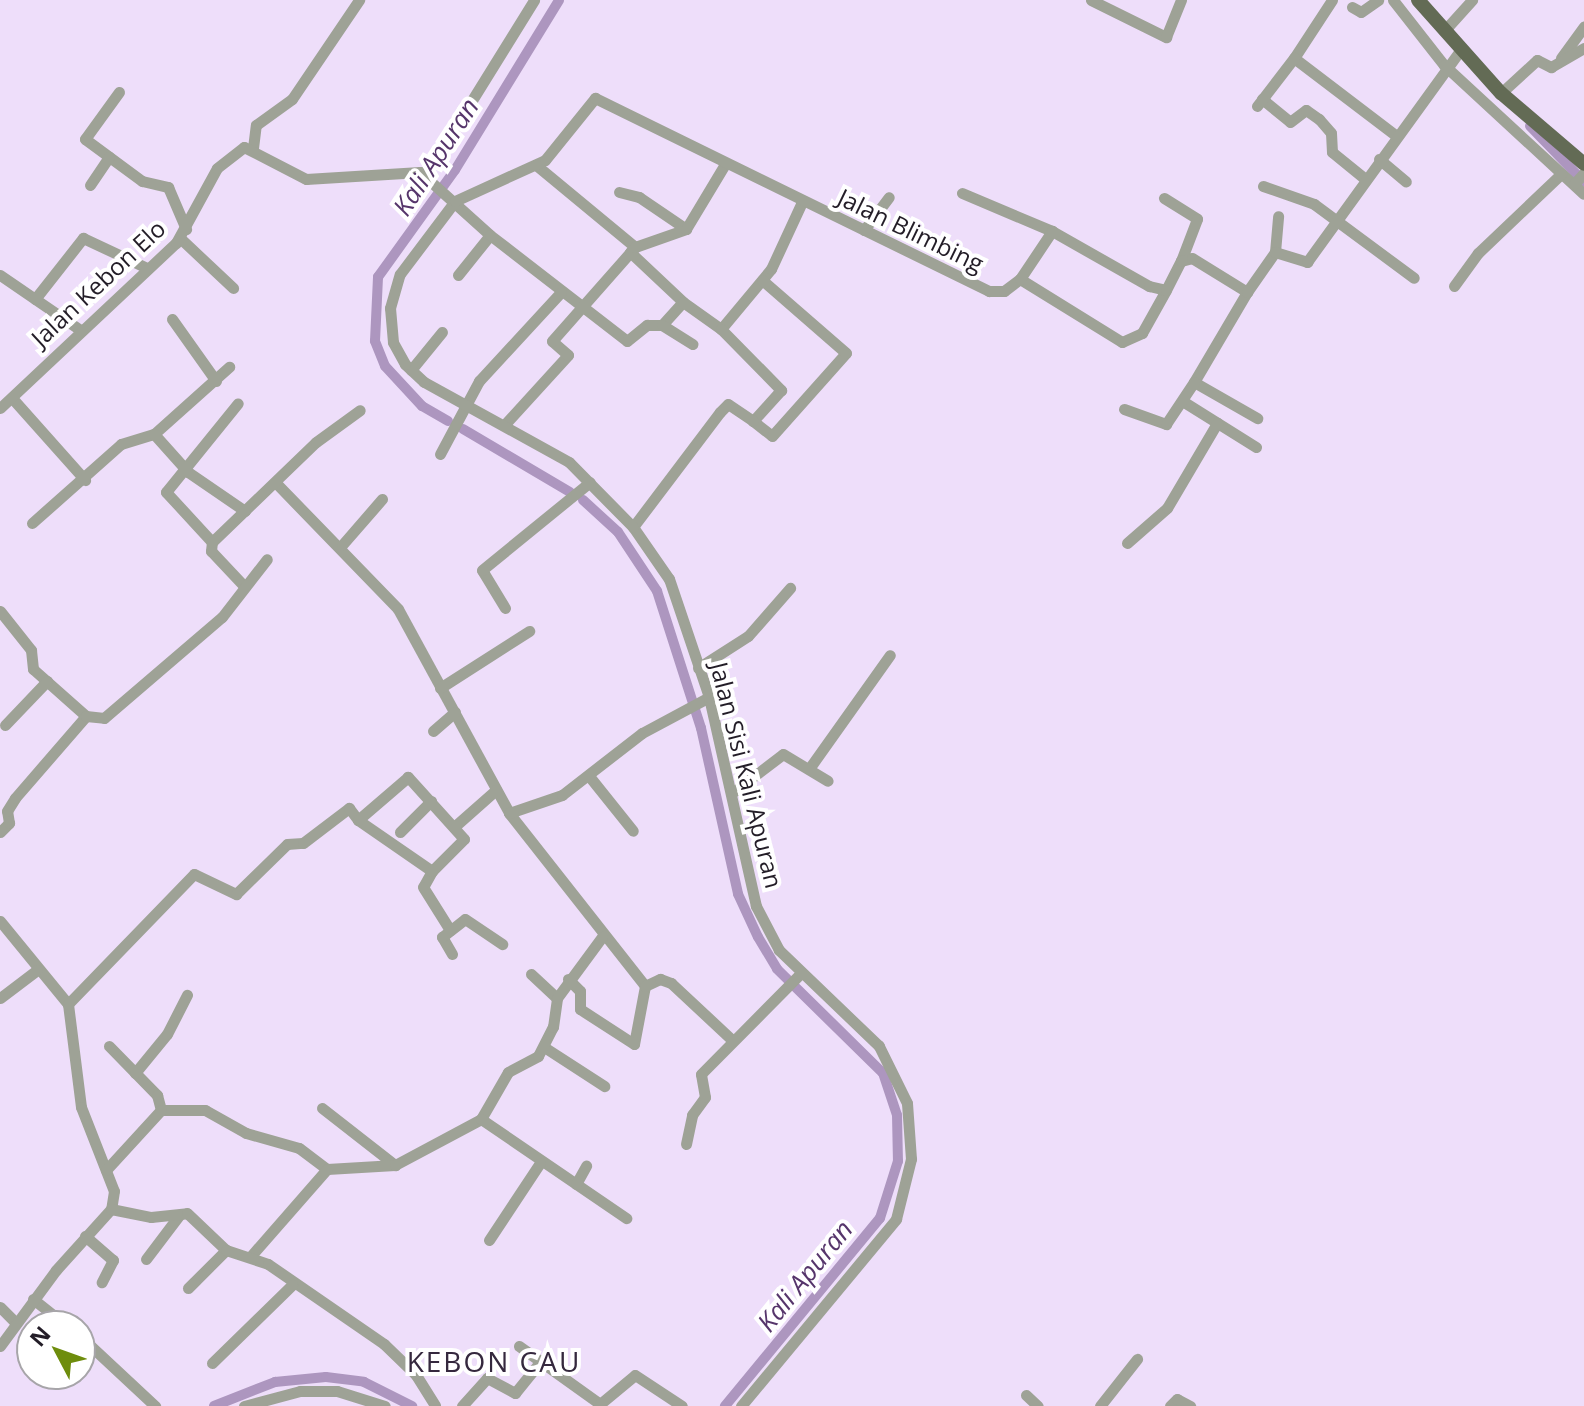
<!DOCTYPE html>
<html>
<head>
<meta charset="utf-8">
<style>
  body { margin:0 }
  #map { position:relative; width:1584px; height:1406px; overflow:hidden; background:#eedefa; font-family:"Open Sans",sans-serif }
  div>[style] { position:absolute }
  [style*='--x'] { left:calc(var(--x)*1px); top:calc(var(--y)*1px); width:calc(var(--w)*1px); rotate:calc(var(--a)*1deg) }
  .canal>* { height:10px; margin:-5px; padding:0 5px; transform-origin:5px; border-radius:5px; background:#ad96bf }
  .minor>* { height:11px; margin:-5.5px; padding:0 5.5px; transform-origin:5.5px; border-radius:5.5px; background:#9ea296 }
  .major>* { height:14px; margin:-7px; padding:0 7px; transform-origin:7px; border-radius:7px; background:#636b55 }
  span { translate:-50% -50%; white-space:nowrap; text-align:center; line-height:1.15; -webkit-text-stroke:8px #fff; paint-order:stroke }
  .street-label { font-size:24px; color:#231d27 }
  .water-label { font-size:26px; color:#56356b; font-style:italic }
  .quarter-label { font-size:28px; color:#35283e; letter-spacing:2px }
  .north { position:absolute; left:16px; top:1310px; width:80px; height:80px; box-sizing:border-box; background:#fff; border:2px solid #a7a5a9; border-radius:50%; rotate:311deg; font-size:22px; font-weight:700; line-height:32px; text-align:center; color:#231d27 }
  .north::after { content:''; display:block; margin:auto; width:28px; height:36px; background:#6e8d0d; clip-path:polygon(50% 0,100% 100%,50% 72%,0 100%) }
</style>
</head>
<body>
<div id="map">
  <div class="canal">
    <i style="--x:1530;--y:126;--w:78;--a:46"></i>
    <i style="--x:448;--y:421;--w:30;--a:-150"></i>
    <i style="--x:422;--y:406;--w:54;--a:-132.8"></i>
    <i style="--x:385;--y:366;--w:27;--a:-112"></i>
    <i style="--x:375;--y:341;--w:64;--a:-87.3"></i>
    <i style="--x:378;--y:277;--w:132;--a:-54.3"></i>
    <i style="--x:455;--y:170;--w:199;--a:-58.5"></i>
    <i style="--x:463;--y:429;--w:124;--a:30.5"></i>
    <i style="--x:583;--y:500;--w:47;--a:42.4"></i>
    <i style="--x:618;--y:532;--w:71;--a:56.5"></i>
    <i style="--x:657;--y:591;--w:144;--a:72.2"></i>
    <i style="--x:701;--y:728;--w:170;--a:77.4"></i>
    <i style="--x:738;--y:894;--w:47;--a:65.1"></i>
    <i style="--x:758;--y:937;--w:37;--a:59"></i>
    <i style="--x:777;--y:969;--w:148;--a:44.5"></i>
    <i style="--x:883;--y:1073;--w:44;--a:71.6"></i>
    <i style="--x:897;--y:1115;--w:46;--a:88.8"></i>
    <i style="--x:898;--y:1161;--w:60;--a:107.5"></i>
    <i style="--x:880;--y:1218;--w:244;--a:129.5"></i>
    <i style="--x:214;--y:1406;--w:66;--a:-21.5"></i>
    <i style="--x:275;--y:1382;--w:51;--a:-5.6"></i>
    <i style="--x:326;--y:1377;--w:38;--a:7"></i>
    <i style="--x:364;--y:1382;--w:54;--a:26.6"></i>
  </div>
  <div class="minor">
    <i style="--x:1091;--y:0;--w:84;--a:26.3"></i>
    <i style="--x:1166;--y:37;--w:40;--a:-68"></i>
    <i style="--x:1332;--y:0;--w:69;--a:123.2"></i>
    <i style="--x:1294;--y:58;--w:127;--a:37.3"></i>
    <i style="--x:1393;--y:0;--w:83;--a:51.9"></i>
    <i style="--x:1444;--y:65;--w:190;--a:42.7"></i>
    <i style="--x:1352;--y:7;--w:10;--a:29"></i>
    <i style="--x:1361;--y:12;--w:21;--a:-35"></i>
    <i style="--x:1444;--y:31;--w:42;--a:-47.9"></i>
    <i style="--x:1561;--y:58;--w:39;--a:-54"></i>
    <i style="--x:119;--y:92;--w:58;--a:125.9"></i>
    <i style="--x:85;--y:139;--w:71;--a:36.4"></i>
    <i style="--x:142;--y:181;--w:27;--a:13"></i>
    <i style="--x:168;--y:187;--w:46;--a:66.8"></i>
    <i style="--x:1501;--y:93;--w:49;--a:-42.5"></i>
    <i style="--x:1537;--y:60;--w:16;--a:27"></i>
    <i style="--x:1551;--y:67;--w:38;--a:-30"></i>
    <i style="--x:1262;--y:99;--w:36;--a:39"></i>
    <i style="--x:1290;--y:122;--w:20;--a:-37"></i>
    <i style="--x:1306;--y:110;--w:16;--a:35"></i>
    <i style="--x:1319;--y:119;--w:18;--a:49"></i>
    <i style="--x:1331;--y:133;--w:19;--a:87"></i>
    <i style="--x:1332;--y:152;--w:41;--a:39.1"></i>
    <i style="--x:1257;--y:106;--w:61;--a:-52.4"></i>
    <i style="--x:253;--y:148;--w:23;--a:-83"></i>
    <i style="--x:256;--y:125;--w:44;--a:-35.8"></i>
    <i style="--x:292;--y:99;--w:120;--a:-55.9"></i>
    <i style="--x:1379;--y:159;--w:35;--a:40"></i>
    <i style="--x:536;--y:165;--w:129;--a:39.6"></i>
    <i style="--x:425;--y:176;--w:207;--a:-58.2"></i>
    <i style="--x:1574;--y:184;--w:15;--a:-48"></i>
    <i style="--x:90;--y:185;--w:34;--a:-56"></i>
    <i style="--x:1263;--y:186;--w:54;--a:19.4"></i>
    <i style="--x:1314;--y:204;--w:124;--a:36.5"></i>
    <i style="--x:619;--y:192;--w:21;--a:14"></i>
    <i style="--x:639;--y:197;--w:57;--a:34.2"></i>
    <i style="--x:962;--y:193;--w:98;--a:22.9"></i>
    <i style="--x:1164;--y:198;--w:39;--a:32"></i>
    <i style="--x:1197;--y:219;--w:45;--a:110.9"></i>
    <i style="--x:864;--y:230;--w:41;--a:-52.9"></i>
    <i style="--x:180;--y:238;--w:73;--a:43.3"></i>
    <i style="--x:630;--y:252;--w:73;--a:43.3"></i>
    <i style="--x:1275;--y:252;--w:36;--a:-85"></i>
    <i style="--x:0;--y:275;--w:96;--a:34.4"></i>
    <i style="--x:458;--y:275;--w:51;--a:-51.3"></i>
    <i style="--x:1020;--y:279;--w:120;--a:31.7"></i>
    <i style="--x:1122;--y:342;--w:22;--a:-24"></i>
    <i style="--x:1142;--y:333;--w:49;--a:-60.8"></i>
    <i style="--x:1454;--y:286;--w:41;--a:-54"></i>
    <i style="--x:1478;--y:253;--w:115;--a:-43.6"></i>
    <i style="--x:1247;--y:292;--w:104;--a:120.5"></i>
    <i style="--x:1194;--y:382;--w:73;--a:29.7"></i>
    <i style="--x:35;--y:299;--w:78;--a:-51.8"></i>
    <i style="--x:83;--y:238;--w:71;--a:25.1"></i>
    <i style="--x:172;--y:319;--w:76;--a:54.6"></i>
    <i style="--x:662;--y:325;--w:31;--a:-48"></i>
    <i style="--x:683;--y:302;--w:47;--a:35.4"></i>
    <i style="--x:721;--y:329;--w:78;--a:-50.2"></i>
    <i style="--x:771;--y:269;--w:74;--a:-65.2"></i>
    <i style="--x:721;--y:329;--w:86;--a:45.5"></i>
    <i style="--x:781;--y:390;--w:42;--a:132.1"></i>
    <i style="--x:753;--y:421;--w:24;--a:38"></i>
    <i style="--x:772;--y:436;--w:111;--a:-48.3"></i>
    <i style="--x:846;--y:353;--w:111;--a:-139"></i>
    <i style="--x:411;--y:370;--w:49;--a:-50.8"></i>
    <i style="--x:12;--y:398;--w:110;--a:48.3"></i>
    <i style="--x:1184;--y:402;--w:85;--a:32"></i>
    <i style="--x:0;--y:408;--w:241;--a:-43.2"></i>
    <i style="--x:176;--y:243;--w:85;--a:-61.3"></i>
    <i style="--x:217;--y:168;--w:34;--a:-38"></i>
    <i style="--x:244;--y:147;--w:70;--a:27.3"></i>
    <i style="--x:306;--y:179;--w:114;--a:-3.5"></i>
    <i style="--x:420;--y:172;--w:94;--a:42"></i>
    <i style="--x:490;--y:235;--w:173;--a:37.7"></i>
    <i style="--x:627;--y:341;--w:26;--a:-39"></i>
    <i style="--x:647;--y:325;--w:15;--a:0"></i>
    <i style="--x:662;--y:325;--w:36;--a:32"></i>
    <i style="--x:1124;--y:409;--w:45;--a:19.7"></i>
    <i style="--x:1166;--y:424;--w:50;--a:-56.3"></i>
    <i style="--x:506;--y:423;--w:92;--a:-47.6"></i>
    <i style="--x:568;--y:355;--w:21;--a:-139"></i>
    <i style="--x:552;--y:341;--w:125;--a:-48.6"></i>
    <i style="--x:635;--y:247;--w:54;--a:-19.4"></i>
    <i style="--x:686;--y:229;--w:76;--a:-59"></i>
    <i style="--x:154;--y:434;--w:101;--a:-41.8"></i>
    <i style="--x:440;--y:454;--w:83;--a:-61.9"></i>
    <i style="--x:479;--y:381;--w:121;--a:-47.3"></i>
    <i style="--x:276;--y:483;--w:175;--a:45.9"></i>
    <i style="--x:398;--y:609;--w:232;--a:61.4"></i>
    <i style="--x:509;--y:813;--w:220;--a:51.8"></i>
    <i style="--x:645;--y:986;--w:59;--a:100.7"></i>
    <i style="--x:634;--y:1044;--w:64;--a:-147.1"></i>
    <i style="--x:580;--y:1009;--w:18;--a:-90"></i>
    <i style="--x:580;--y:991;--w:17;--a:-135"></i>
    <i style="--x:32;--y:523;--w:119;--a:-41.6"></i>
    <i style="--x:121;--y:444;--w:34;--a:-17"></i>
    <i style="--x:154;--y:434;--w:51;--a:48.2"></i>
    <i style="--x:188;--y:472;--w:69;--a:34.4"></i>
    <i style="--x:633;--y:527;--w:144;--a:-52.9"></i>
    <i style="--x:720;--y:412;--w:11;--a:-45"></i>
    <i style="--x:728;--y:404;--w:30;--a:34"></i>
    <i style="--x:212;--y:542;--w:68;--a:-132.6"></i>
    <i style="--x:166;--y:492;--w:114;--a:-51"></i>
    <i style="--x:1127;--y:543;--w:53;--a:-41.2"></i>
    <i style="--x:1167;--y:508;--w:99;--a:-59.5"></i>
    <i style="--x:342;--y:545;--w:61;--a:-49"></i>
    <i style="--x:244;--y:586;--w:48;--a:-133.3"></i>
    <i style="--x:211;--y:551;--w:9;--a:-84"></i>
    <i style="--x:212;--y:542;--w:144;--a:-43.9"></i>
    <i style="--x:316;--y:442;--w:54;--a:-36"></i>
    <i style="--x:505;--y:608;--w:44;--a:-121.2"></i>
    <i style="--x:482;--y:570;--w:139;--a:-39.2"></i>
    <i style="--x:0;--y:611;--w:50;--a:51.5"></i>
    <i style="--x:31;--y:650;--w:19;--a:84"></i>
    <i style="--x:33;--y:669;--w:71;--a:41.6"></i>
    <i style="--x:698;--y:668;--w:59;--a:-32.6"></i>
    <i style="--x:748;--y:636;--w:64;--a:-48.8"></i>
    <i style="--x:440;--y:688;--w:106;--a:-32.6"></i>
    <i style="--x:5;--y:725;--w:61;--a:-46.3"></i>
    <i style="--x:433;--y:731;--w:29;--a:-41"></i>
    <i style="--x:811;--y:766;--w:136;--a:-54.6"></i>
    <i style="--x:589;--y:776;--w:70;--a:51.3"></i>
    <i style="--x:732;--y:793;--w:64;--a:-37.4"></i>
    <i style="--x:783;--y:754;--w:52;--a:31"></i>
    <i style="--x:509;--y:813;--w:56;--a:-18.8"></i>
    <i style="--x:562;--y:795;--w:101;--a:-37.8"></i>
    <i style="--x:642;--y:733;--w:76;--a:-28.2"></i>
    <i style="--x:454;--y:827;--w:56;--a:-41.4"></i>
    <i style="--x:0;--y:832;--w:13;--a:-45"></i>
    <i style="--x:9;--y:823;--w:12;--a:-99"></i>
    <i style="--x:7;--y:811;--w:15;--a:-58"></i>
    <i style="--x:15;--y:798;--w:108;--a:-49.1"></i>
    <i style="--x:86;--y:716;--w:18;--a:6"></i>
    <i style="--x:104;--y:718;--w:155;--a:-40.6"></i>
    <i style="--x:222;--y:617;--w:73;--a:-52.2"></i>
    <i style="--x:400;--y:832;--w:44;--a:-45"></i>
    <i style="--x:432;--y:871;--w:18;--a:119"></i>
    <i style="--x:423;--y:887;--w:51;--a:57.9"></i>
    <i style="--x:0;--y:921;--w:107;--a:50.7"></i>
    <i style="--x:68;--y:1004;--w:104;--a:82.8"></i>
    <i style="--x:81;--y:1107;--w:90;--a:68.6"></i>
    <i style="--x:114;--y:1191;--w:18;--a:99"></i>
    <i style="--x:452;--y:954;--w:20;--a:-120"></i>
    <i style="--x:442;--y:937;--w:29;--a:-38"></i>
    <i style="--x:465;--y:919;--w:45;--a:34"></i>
    <i style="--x:531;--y:974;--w:35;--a:43"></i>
    <i style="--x:645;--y:986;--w:17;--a:-25"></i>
    <i style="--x:660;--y:979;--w:12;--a:20"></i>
    <i style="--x:671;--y:983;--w:82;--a:43"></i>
    <i style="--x:0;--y:998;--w:46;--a:-37.1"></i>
    <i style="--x:68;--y:1004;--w:181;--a:-45.9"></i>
    <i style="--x:194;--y:874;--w:47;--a:25.5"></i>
    <i style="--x:236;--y:894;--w:71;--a:-44.4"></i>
    <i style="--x:287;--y:844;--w:16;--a:-4"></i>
    <i style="--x:303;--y:843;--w:58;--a:-37.3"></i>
    <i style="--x:349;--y:808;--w:15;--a:53"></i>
    <i style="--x:358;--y:820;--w:90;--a:34.6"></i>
    <i style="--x:432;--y:871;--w:45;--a:-45"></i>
    <i style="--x:464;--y:839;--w:84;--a:-132.1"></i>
    <i style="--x:408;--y:777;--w:66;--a:139.3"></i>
    <i style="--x:109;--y:1046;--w:69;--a:45.6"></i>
    <i style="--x:157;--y:1095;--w:16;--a:75"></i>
    <i style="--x:544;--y:1047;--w:72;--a:33"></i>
    <i style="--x:135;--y:1073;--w:50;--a:-50.6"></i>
    <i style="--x:167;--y:1034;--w:44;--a:-62.9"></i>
    <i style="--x:322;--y:1108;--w:93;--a:38"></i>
    <i style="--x:161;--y:1110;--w:44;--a:0"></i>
    <i style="--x:205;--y:1110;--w:47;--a:29.3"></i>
    <i style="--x:246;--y:1133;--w:55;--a:15.8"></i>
    <i style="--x:299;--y:1148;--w:35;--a:37"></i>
    <i style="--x:327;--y:1169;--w:68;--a:-3.4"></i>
    <i style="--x:395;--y:1165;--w:98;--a:-28.1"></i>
    <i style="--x:481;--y:1119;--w:54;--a:-60.1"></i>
    <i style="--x:508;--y:1072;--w:34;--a:-28"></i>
    <i style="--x:538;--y:1056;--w:33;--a:-63"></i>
    <i style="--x:553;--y:1027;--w:29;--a:-82"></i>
    <i style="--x:557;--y:998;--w:76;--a:-53.6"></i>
    <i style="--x:481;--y:1119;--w:176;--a:34.3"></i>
    <i style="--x:686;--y:1144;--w:30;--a:-78"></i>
    <i style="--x:692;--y:1115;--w:22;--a:-54"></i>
    <i style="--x:705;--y:1097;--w:23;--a:-100"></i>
    <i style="--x:701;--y:1074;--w:142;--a:-45.3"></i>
    <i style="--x:106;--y:1170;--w:81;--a:-47.5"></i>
    <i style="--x:576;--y:1184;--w:21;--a:-61"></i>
    <i style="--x:85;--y:1236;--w:37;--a:41"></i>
    <i style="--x:113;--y:1260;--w:25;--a:117"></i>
    <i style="--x:489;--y:1240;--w:92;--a:-56.5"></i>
    <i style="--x:250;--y:1257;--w:117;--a:-48.8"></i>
    <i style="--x:146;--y:1259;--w:56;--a:-52.9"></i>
    <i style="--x:188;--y:1288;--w:54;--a:-45"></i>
    <i style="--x:33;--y:1299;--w:43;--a:38.5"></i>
    <i style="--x:0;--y:1307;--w:23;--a:45"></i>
    <i style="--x:80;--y:1336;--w:103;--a:43"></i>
    <i style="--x:0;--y:1346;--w:94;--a:-53.6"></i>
    <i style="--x:56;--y:1270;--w:82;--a:-48"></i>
    <i style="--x:111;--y:1209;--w:41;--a:11.3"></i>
    <i style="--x:151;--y:1217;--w:36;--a:-6"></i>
    <i style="--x:187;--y:1213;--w:54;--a:43.5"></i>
    <i style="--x:226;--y:1250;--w:44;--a:18.4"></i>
    <i style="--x:268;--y:1264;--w:141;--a:34.6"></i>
    <i style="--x:384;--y:1344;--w:45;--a:44.1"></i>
    <i style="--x:416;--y:1375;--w:36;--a:58"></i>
    <i style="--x:519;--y:1346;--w:100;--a:35.6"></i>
    <i style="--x:600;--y:1404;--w:45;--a:-39.6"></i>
    <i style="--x:635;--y:1375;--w:56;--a:33.4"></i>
    <i style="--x:212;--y:1363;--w:112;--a:-44.3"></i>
    <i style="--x:1026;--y:1395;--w:16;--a:43"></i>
    <i style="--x:244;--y:1406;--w:58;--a:-15"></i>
    <i style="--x:300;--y:1391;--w:37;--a:0"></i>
    <i style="--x:337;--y:1391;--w:50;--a:17.4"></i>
    <i style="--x:462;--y:1406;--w:38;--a:-48"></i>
    <i style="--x:487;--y:1378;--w:32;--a:28"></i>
    <i style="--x:515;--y:1393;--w:38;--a:-51"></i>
    <i style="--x:741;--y:1406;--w:243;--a:-50.3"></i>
    <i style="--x:896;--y:1219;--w:62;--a:-76"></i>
    <i style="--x:911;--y:1159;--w:56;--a:-94.1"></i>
    <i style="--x:907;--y:1103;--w:64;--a:-116.2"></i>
    <i style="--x:879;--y:1046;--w:139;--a:-136.2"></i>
    <i style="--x:779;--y:950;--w:50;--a:-117.6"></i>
    <i style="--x:756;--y:906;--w:214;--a:-102.7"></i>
    <i style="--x:709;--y:697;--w:125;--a:-108.7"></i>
    <i style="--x:669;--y:579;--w:63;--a:-124.7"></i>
    <i style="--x:633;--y:527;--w:91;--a:-134.6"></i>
    <i style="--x:569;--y:462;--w:166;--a:-151.1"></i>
    <i style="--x:424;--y:382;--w:26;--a:-137"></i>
    <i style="--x:405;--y:364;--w:25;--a:-119"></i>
    <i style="--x:393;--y:342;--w:34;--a:-95"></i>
    <i style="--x:390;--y:308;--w:35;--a:-74"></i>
    <i style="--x:400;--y:274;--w:91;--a:-53"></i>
    <i style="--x:455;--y:201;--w:99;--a:-24.5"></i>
    <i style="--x:545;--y:160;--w:80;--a:-51.1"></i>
    <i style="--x:595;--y:98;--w:439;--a:26.1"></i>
    <i style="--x:989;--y:291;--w:15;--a:0"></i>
    <i style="--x:1004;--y:291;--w:20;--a:-37"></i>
    <i style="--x:1020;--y:279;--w:58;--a:-56.3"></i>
    <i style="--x:1052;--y:231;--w:112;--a:29.6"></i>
    <i style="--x:1149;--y:286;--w:17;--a:13"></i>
    <i style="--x:1166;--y:290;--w:33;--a:-63"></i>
    <i style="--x:1181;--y:261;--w:11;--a:-15"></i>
    <i style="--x:1192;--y:258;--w:65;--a:31.7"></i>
    <i style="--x:1247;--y:292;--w:49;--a:-55"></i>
    <i style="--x:1275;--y:252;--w:34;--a:17"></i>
    <i style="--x:1307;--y:262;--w:264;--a:-54.1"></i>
    <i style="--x:1100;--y:1406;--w:60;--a:-51.8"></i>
    <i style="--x:1170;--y:1406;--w:10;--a:-45"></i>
    <i style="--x:1177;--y:1399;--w:15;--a:28"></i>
  </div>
  <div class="major">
    <i style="--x:1418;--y:0;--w:125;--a:48.3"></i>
    <i style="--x:1501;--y:93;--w:109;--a:40.5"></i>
  </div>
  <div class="street-label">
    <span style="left:911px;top:230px;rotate:26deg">Jalan Blimbing</span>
    <span style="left:98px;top:283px;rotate:-43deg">Jalan Kebon Elo</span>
    <span style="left:747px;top:775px;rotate:76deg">Jalan Sisi Kali Apuran</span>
  </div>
  <div class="water-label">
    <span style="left:436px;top:157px;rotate:-57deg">Kali Apuran</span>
    <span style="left:805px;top:1276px;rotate:-51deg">Kali Apuran</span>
  </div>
  <div class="quarter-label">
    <span style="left:494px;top:1361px">KEBON CAU</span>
  </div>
  <div class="north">N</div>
</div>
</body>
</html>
